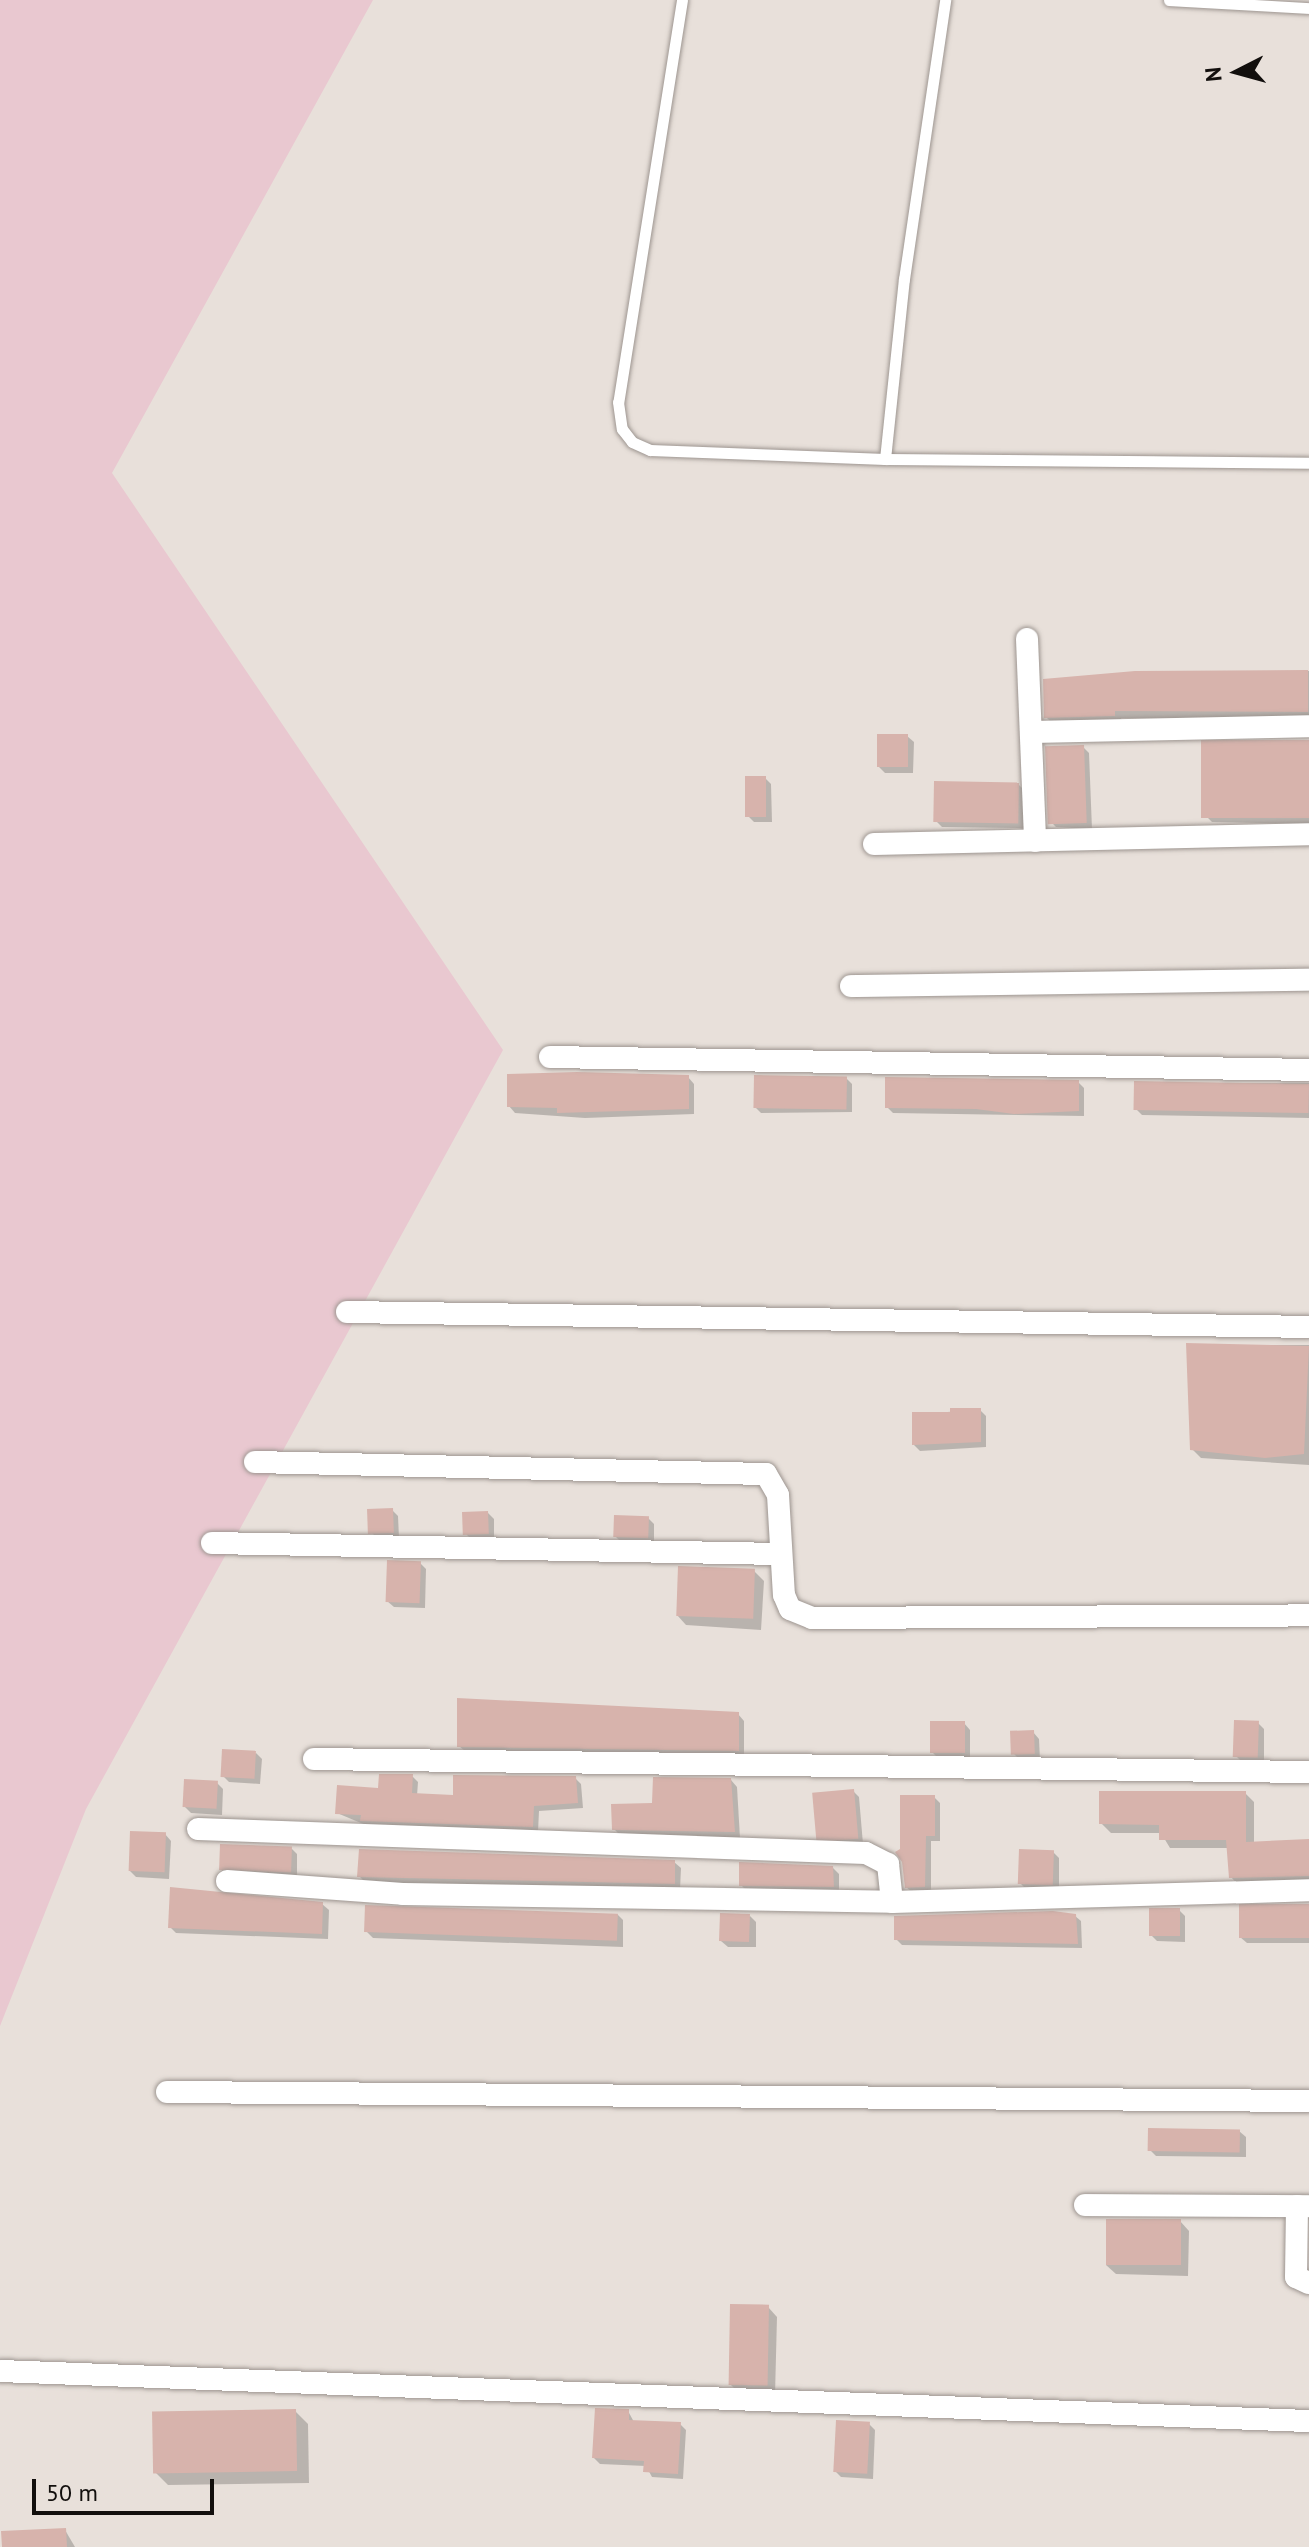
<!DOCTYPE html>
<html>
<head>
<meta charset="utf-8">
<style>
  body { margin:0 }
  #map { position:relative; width:1309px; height:2547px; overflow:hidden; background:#e8e0da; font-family:"PT Sans",sans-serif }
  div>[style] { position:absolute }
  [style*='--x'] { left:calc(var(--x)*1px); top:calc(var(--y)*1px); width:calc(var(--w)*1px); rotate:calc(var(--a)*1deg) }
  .green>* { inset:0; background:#e9c8d0 }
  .shadow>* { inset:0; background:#0003 }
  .building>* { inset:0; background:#d7b3ac; transform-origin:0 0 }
  .roads { filter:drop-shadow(0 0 2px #9d9590) drop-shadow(0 0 2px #9d9590) }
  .lane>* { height:11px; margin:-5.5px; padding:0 5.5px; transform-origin:5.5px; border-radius:5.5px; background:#fff }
  .street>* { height:22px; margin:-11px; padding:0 11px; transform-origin:11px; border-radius:11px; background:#fff }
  span { translate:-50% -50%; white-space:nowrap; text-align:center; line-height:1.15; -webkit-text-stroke:7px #e8e0da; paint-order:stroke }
  .north { position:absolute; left:1197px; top:32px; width:80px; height:80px; -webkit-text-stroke:6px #e8e0da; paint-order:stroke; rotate:264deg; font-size:22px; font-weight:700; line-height:32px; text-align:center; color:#120f0d }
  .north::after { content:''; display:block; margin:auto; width:28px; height:36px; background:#120f0d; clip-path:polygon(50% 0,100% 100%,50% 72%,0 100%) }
  .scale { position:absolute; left:32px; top:2479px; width:182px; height:36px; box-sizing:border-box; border:4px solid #120f0d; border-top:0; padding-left:10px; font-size:24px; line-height:28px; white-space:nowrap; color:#120f0d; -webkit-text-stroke:6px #e8e0da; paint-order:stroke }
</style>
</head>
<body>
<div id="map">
  <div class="green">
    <i style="clip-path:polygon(0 0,373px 0,112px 473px,503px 1050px,86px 1809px,0 2026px)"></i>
  </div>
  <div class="shadow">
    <i style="clip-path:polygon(1309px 671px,1309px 719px,1121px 718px,1122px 723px,1054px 725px,1046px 717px,1135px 673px)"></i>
    <i style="clip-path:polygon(907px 736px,914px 742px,913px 773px,885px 773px,879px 767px)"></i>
    <i style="clip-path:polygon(1309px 742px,1309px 824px,1212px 822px,1204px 814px)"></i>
    <i style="clip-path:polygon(1083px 747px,1089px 753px,1092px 829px,1056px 827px,1050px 821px)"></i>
    <i style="clip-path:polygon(765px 778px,771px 784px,772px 822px,754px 822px,748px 816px)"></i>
    <i style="clip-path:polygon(1018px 784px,1024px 790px,1026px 828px,942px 827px,936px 821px)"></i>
    <i style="clip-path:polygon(688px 1077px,694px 1084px,694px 1114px,585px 1118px,515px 1113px,509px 1106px)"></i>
    <i style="clip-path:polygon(846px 1078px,852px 1084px,852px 1112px,761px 1113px,756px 1108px)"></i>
    <i style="clip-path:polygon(1078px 1082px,1084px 1088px,1084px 1116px,893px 1113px,887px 1107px)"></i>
    <i style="clip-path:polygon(1136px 1083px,1309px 1083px,1309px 1118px,1142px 1115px,1136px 1109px)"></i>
    <i style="clip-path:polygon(1188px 1345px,1309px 1345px,1309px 1465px,1201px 1458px,1192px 1449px)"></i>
    <i style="clip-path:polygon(980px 1410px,986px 1416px,986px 1447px,920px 1451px,914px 1445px,914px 1414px)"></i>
    <i style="clip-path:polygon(392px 1510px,398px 1516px,399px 1538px,376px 1537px,370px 1531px)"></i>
    <i style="clip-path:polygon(488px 1513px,494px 1519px,494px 1540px,471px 1539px,465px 1533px)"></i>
    <i style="clip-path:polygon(648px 1518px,654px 1524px,654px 1543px,621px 1542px,615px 1536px)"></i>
    <i style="clip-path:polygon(420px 1563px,426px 1569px,425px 1608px,394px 1607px,387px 1601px)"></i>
    <i style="clip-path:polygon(754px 1571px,764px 1581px,761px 1630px,686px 1625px,677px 1615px)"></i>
    <i style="clip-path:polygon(738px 1714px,744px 1721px,744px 1756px,466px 1752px,459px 1746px)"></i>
    <i style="clip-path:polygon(964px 1723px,970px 1730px,970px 1759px,938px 1758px,932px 1752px)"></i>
    <i style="clip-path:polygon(1258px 1723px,1264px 1729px,1264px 1763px,1242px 1762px,1236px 1756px)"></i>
    <i style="clip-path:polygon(1033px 1732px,1039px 1739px,1040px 1760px,1019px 1759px,1013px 1753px)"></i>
    <i style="clip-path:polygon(256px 1753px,262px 1759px,260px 1784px,229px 1782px,223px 1776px)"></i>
    <i style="clip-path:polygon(412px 1776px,418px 1782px,417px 1796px,454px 1797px,575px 1778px,581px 1784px,583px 1808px,539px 1811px,538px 1832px,368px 1826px,337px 1813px)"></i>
    <i style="clip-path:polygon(731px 1780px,737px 1787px,740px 1838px,620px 1835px,614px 1829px,654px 1805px)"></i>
    <i style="clip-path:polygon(217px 1783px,223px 1789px,222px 1815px,191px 1813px,185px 1807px)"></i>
    <i style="clip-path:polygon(853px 1791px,859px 1797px,863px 1844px,823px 1842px,816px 1836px)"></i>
    <i style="clip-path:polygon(1245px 1793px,1254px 1802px,1254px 1843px,1309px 1841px,1309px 1885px,1240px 1887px,1231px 1877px,1228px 1848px,1170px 1848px,1161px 1833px,1111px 1833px,1101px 1823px)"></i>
    <i style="clip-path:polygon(934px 1797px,940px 1803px,940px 1841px,931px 1841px,931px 1892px,913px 1893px,906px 1887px)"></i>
    <i style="clip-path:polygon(165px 1834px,171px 1841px,169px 1879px,136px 1877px,130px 1871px)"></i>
    <i style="clip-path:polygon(291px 1848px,297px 1854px,297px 1877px,227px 1875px,221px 1869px)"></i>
    <i style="clip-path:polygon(1053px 1852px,1059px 1858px,1059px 1889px,1027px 1890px,1021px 1884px)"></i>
    <i style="clip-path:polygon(674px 1862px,681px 1868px,680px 1890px,365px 1882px,359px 1876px)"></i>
    <i style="clip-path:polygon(833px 1868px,839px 1874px,839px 1892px,747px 1891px,741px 1885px)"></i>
    <i style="clip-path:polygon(322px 1904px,329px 1910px,328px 1939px,176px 1933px,170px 1927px)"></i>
    <i style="clip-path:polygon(1309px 1907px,1309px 1943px,1247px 1943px,1240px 1937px)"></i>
    <i style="clip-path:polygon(1179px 1910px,1185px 1916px,1185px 1942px,1157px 1941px,1151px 1935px)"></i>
    <i style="clip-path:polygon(617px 1914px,623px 1920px,623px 1947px,373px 1938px,367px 1932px)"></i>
    <i style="clip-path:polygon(750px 1916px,756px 1922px,756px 1947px,728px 1947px,721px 1941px)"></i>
    <i style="clip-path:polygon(1075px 1916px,1081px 1921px,1082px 1948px,902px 1945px,896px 1939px)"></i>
    <i style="clip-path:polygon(1239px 2131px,1246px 2137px,1246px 2157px,1156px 2156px,1150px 2150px)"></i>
    <i style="clip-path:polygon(1180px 2221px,1189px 2231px,1188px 2276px,1116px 2274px,1106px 2265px)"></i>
    <i style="clip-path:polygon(768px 2307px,777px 2317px,775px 2395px,740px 2394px,730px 2384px)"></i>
    <i style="clip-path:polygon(295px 2411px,308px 2424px,309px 2483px,168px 2485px,155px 2472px)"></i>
    <i style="clip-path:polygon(628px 2411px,634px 2422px,680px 2424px,686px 2430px,683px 2479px,652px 2477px,646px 2466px,600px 2464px,594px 2458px)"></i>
    <i style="clip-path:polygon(869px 2424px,875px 2430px,873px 2479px,841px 2477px,835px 2471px)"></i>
    <i style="clip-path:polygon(65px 2530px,75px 2547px,11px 2547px)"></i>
  </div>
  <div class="building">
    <i style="clip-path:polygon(1308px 670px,1308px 712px,1115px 711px,1115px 716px,1044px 718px,1043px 679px,1135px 671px)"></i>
    <i style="left:877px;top:734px;width:31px;height:33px"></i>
    <i style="left:1309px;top:740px;width:78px;height:108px;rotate:90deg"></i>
    <i style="left:1084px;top:745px;width:78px;height:39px;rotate:88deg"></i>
    <i style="left:745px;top:776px;width:21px;height:41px"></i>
    <i style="left:934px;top:781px;width:85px;height:41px;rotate:1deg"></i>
    <i style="clip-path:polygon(577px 1072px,689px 1075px,689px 1109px,557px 1113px,557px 1108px,507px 1107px,507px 1074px)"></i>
    <i style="left:754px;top:1075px;width:93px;height:33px;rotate:1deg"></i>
    <i style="clip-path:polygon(885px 1077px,1079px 1080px,1079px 1111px,1014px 1114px,976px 1109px,885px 1108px)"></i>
    <i style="left:1134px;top:1081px;width:175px;height:29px;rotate:1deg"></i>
    <i style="clip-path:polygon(1186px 1343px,1309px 1346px,1304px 1454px,1265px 1458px,1190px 1450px)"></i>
    <i style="clip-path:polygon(950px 1408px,981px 1408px,981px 1442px,912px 1445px,912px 1412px,950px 1412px)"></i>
    <i style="left:393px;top:1508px;width:25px;height:26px;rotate:88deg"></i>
    <i style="left:488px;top:1511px;width:23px;height:26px;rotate:88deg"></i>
    <i style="left:614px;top:1515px;width:35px;height:22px;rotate:2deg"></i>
    <i style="left:387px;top:1560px;width:34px;height:42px;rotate:2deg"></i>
    <i style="left:678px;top:1566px;width:77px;height:50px;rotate:2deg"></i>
    <i style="clip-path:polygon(457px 1698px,739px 1712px,739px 1751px,457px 1747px)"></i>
    <i style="left:1234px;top:1720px;width:25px;height:37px;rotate:2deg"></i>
    <i style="left:930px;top:1721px;width:35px;height:32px"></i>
    <i style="left:1034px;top:1730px;width:24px;height:24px;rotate:88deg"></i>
    <i style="left:222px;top:1749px;width:34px;height:28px;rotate:3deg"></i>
    <i style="clip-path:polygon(379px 1774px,413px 1774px,412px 1793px,453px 1795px,453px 1775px,576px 1776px,578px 1803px,534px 1806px,533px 1827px,360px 1821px,361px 1815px,335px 1814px,337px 1785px,378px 1788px)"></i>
    <i style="clip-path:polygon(653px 1777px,731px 1778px,735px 1832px,612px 1830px,611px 1804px,652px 1803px)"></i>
    <i style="left:184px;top:1779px;width:34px;height:28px;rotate:3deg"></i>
    <i style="left:854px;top:1789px;width:50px;height:42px;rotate:85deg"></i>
    <i style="clip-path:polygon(1099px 1791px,1246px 1791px,1246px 1842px,1309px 1839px,1309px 1876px,1229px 1878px,1226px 1840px,1159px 1840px,1159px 1825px,1099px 1824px)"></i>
    <i style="clip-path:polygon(900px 1795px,935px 1795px,935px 1836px,926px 1836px,925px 1887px,905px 1888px,902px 1862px,895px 1852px,900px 1849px)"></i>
    <i style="left:130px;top:1831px;width:36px;height:40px;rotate:2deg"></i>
    <i style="left:220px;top:1844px;width:72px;height:26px;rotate:2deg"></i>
    <i style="clip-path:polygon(359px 1849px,675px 1860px,675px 1884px,357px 1877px)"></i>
    <i style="left:1019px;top:1849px;width:35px;height:35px;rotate:2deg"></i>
    <i style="clip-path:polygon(739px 1862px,833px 1866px,834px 1887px,739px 1886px)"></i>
    <i style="clip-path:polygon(170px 1887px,323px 1902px,322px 1934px,168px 1928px)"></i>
    <i style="left:1309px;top:1904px;width:34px;height:70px;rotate:90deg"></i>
    <i style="left:365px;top:1905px;width:253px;height:27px;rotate:2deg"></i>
    <i style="left:1180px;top:1908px;width:28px;height:31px;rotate:90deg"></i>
    <i style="clip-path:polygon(1053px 1911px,1076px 1914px,1078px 1944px,894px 1940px,894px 1916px)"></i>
    <i style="left:720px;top:1913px;width:30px;height:28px;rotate:2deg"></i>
    <i style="left:1148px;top:2128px;width:92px;height:23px;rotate:1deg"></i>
    <i style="left:1106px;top:2219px;width:75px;height:46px"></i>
    <i style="left:730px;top:2304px;width:39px;height:81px;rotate:1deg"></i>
    <i style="clip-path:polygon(595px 2408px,629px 2409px,629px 2420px,681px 2422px,678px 2474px,643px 2472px,644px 2461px,592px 2458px)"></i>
    <i style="left:296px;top:2409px;width:62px;height:144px;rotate:89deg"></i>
    <i style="left:836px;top:2420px;width:34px;height:52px;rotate:3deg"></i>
    <i style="clip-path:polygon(66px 2528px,67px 2547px,2px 2547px,1px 2531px)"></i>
  </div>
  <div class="roads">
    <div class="lane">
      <i style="--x:682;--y:0;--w:407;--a:99"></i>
      <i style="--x:618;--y:402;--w:27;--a:82"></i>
      <i style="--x:622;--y:429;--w:16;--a:52"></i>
      <i style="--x:632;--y:442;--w:20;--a:24"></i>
      <i style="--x:650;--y:450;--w:235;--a:2.2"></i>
      <i style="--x:885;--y:459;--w:424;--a:0.5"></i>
      <i style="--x:1169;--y:0;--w:140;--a:3.3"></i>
      <i style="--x:885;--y:459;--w:181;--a:-84"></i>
      <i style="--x:904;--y:279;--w:282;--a:-81.6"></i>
    </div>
    <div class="street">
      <i style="--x:1027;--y:639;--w:202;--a:87.7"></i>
      <i style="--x:1031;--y:732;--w:278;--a:-1.2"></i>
      <i style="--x:874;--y:844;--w:435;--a:-1.3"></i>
      <i style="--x:851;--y:986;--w:458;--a:-0.8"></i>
      <i style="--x:550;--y:1057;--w:759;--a:0.98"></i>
      <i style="--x:347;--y:1312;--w:962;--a:0.89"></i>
      <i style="--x:255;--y:1462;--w:511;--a:1.35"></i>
      <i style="--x:766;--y:1474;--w:24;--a:60"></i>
      <i style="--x:778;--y:1495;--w:100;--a:86.6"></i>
      <i style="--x:784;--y:1595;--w:15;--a:67"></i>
      <i style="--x:790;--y:1609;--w:24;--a:22"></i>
      <i style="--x:812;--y:1618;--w:497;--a:-0.3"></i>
      <i style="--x:212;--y:1543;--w:567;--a:1.11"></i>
      <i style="--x:314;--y:1759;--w:995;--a:0.75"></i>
      <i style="--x:198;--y:1829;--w:668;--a:2.06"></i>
      <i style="--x:866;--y:1853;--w:25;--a:27"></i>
      <i style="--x:888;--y:1864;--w:38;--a:84"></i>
      <i style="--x:227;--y:1881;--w:176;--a:4.2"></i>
      <i style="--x:403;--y:1894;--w:489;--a:0.9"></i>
      <i style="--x:892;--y:1902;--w:417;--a:-1.6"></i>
      <i style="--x:167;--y:2092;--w:1142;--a:0.45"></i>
      <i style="--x:1085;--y:2205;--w:224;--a:0.3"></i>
      <i style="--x:1297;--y:2206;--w:71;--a:90.8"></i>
      <i style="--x:1296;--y:2277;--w:14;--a:25"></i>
      <i style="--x:0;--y:2371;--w:1310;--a:2.19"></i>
    </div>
  </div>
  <div class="north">N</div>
  <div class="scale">50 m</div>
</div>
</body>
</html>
